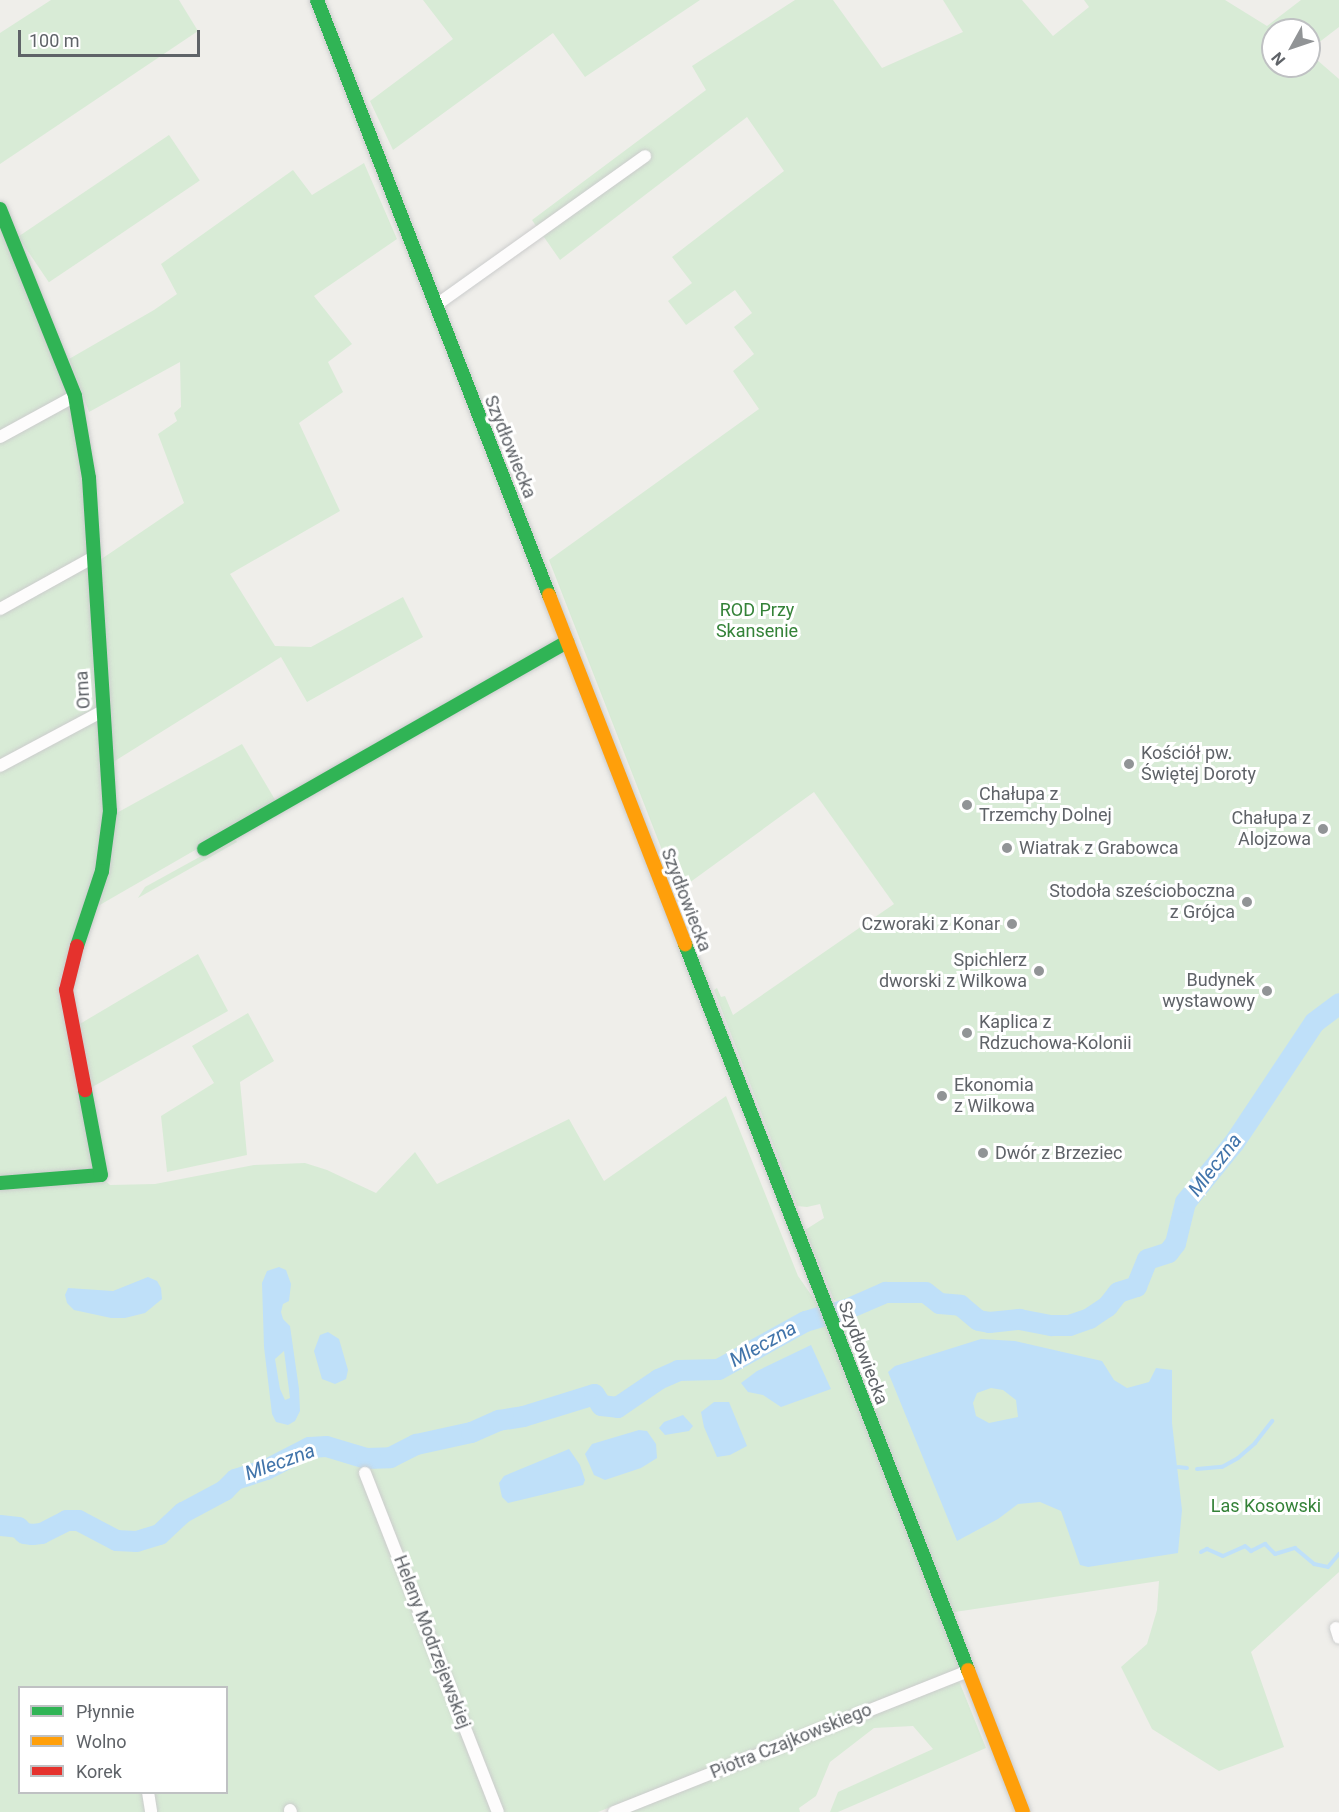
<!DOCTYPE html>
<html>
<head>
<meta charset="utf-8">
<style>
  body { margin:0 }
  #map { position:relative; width:1339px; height:1812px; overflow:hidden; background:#efeeea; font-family:Roboto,sans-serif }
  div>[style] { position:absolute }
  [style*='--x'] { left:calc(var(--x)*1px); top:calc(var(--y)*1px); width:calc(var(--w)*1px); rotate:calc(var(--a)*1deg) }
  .green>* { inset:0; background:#d8ebd6; transform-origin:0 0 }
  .water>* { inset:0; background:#bfe0f9 }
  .stream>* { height:4px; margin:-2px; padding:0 2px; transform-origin:2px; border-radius:2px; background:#bfe0f9 }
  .river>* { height:21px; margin:-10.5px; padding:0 10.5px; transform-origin:10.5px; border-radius:10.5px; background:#bfe0f9 }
  .roads { filter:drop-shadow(0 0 2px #cbcccc) drop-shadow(0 0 2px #cbcccc) }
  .street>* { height:12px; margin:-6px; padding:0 6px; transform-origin:6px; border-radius:6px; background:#fdfcfc }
  .fast>* { height:14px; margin:-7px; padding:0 7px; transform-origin:7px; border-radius:7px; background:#30b455 }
  .slow>* { height:14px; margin:-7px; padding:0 7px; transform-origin:7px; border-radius:7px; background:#ff9f0a }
  .jam>* { height:14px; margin:-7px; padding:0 7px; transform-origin:7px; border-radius:7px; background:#e5322d }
  .dots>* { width:16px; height:16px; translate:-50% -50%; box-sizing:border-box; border:3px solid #fff; border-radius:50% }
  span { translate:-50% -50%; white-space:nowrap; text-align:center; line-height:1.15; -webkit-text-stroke:6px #fff; paint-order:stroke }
  .street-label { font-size:18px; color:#5f6368 }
  .park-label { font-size:18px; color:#348238 }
  .poi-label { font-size:18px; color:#5f6368 }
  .left { translate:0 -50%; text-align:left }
  .right { translate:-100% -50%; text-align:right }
  .water-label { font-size:20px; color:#4174aa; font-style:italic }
  .legend { position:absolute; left:18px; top:1686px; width:210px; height:108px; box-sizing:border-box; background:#fff; border:2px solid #bfc1c3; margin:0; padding:8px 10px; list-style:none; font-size:18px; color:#5f6368 }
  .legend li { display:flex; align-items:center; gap:12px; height:30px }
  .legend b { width:30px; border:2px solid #bfc1c3 }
  .north { position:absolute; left:1261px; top:18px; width:60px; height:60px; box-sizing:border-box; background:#fff; border:2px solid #bfc1c3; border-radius:50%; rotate:230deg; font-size:16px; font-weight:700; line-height:24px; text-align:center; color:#5f6368 }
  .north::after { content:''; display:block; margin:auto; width:21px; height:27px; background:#919496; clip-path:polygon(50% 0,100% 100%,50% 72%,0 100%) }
  .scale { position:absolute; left:18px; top:30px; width:182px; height:27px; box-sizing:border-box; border:3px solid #5f6368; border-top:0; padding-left:8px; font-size:18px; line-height:21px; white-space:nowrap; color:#5f6368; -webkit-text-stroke:4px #fff; paint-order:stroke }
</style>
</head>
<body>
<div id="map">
  <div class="green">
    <i style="clip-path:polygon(51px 0,179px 0,198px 31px,0 164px,0 33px)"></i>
    <i style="clip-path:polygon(423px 0,700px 0,585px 77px,553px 33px,393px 150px,370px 101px,453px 39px)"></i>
    <i style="clip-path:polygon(evenodd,795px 0,833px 0,882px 68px,963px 32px,943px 0,1022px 0,1053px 36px,1089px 7px,1084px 0,1225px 0,1267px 26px,1301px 0,1339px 0,1339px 27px,1309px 50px,1309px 30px,1273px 30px,1273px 66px,1309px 66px,1309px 53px,1339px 79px,1339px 1572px,1251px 1652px,1284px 1747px,1219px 1771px,1152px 1729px,1121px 1667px,1147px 1644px,1157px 1610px,1159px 1581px,948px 1613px,970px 1667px,948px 1673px,598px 1812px,0 1812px,0 220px,64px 380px,84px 475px,104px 818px,97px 869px,61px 977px,101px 1177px,110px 1185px,155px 1184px,254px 1165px,305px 1163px,327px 1170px,376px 1193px,415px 1152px,437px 1184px,569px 1119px,604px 1181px,726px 1096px,798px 1276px,821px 1309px,839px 1302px,834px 1300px,805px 1230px,824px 1218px,820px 1204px,807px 1207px,797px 1206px,714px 990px,717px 988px,721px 997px,725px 996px,733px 1015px,894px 904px,814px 792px,678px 891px,549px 560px,759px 409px,733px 371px,754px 354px,734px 327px,752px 313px,735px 290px,686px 325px,668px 301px,692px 283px,672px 257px,784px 171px,747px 117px,560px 260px,532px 220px,706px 90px,692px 66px,795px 0,20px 1688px,226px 1688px,226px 1792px,20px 1792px,20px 1688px)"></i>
    <i style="left:169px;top:135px;width:55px;height:182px;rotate:56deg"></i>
    <i style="clip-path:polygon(364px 163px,397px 239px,314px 296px,352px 344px,328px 362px,343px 392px,299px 423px,340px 511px,230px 574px,275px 646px,311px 647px,403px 597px,423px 637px,307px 702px,281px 657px,110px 764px,97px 562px,184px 503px,158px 434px,177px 421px,174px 413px,181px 407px,180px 362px,89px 412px,69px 359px,154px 310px,177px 294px,161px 264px,293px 170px,312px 195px)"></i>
    <i style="clip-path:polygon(242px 744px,277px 803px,98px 906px,113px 815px)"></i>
    <i style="clip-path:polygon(234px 838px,237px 842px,138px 898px,145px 887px)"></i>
    <i style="clip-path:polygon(198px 954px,228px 1011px,87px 1090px,78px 1025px)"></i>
    <i style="clip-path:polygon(248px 1013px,274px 1061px,240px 1082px,247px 1155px,167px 1172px,161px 1116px,214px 1083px,192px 1046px)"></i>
    <i style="clip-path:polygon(959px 1681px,986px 1748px,838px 1812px,830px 1812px,838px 1792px,933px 1749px,913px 1726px,874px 1728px,830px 1762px,816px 1796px,799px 1808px,800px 1812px,628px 1812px)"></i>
  </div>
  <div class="water">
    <i style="clip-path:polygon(evenodd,279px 1267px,286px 1270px,291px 1284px,289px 1301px,283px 1304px,281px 1312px,283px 1319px,290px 1326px,299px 1389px,300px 1411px,295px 1421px,288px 1425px,276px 1422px,272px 1414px,264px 1347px,262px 1283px,267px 1271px,279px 1267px,284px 1351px,290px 1398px,285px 1400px,280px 1389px,275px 1359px,284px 1351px)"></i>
    <i style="clip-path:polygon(148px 1277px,157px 1281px,161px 1288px,162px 1299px,145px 1313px,125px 1318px,111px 1318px,74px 1310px,67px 1303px,65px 1295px,68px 1288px,113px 1291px)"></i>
    <i style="clip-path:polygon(328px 1332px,339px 1339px,348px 1370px,346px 1379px,335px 1384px,322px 1379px,314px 1351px,320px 1335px)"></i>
    <i style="clip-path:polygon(evenodd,981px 1339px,1015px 1341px,1102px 1361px,1114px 1380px,1127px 1388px,1149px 1382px,1156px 1368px,1172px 1370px,1172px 1423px,1182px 1510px,1178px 1553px,1088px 1567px,1080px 1565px,1061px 1511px,1040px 1502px,1018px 1504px,998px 1519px,957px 1541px,888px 1372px,895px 1366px,981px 1339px,991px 1388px,1003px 1390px,1016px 1400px,1018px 1417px,989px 1423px,976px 1416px,973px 1403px,977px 1393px,991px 1388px)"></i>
    <i style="clip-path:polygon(811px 1345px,831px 1389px,781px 1407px,763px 1395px,748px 1392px,741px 1383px,757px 1371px)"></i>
    <i style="clip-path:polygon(714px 1402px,729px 1402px,747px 1446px,730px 1455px,717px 1457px,704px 1427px,701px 1412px)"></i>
    <i style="clip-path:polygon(683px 1415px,693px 1426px,689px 1431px,665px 1435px,659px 1428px,664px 1422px)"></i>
    <i style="clip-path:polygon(639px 1430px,647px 1431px,656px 1444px,657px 1458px,641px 1468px,605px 1480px,594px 1475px,585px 1454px,592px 1444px)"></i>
    <i style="clip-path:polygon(569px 1449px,580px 1465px,585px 1480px,583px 1485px,508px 1503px,502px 1497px,499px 1483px,504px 1476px)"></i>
  </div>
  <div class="stream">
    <i style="--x:1178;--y:1467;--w:9;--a:6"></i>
    <i style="--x:1197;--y:1469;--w:25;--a:-5"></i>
    <i style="--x:1222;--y:1467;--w:18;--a:-29"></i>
    <i style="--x:1238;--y:1458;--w:23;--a:-41"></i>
    <i style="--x:1255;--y:1443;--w:28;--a:-52"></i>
    <i style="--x:1201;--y:1552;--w:7;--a:-27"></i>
    <i style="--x:1207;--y:1549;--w:17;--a:24"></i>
    <i style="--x:1223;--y:1556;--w:24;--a:-24"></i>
    <i style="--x:1245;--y:1546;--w:8;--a:40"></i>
    <i style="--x:1251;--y:1551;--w:16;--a:-27"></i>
    <i style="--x:1265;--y:1544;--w:14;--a:45"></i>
    <i style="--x:1275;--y:1554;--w:21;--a:-17"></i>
    <i style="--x:1295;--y:1548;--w:25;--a:40"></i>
    <i style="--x:1314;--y:1564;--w:14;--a:12"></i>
    <i style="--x:1328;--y:1567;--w:17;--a:-50"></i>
  </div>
  <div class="river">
    <i style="--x:0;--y:1525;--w:18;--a:6"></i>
    <i style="--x:18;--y:1527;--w:8;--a:45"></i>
    <i style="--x:24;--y:1533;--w:8;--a:7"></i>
    <i style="--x:32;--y:1534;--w:9;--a:-6"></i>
    <i style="--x:41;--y:1533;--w:28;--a:-27"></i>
    <i style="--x:66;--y:1520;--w:12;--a:0"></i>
    <i style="--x:78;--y:1520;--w:43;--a:27.8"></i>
    <i style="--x:116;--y:1540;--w:20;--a:3"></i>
    <i style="--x:136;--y:1541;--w:24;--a:-17"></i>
    <i style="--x:159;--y:1534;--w:33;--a:-43"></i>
    <i style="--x:183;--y:1512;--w:47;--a:-28.2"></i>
    <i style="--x:224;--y:1490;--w:16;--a:-45"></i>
    <i style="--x:235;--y:1479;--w:33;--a:-18"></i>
    <i style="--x:266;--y:1469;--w:48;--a:-27.1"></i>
    <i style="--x:309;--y:1447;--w:17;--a:-3"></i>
    <i style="--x:326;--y:1446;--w:42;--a:16.7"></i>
    <i style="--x:366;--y:1458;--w:24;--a:-2"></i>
    <i style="--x:390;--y:1457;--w:29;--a:-27"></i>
    <i style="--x:416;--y:1444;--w:56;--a:-12.3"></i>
    <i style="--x:471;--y:1432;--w:30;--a:-24"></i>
    <i style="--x:498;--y:1420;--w:25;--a:-9"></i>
    <i style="--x:523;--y:1416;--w:74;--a:-17.2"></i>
    <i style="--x:594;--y:1394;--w:13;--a:58"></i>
    <i style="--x:601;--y:1405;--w:16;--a:7"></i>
    <i style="--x:617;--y:1407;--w:50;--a:-34.3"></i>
    <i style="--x:658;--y:1379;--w:22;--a:-24"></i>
    <i style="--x:678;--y:1370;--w:40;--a:-1.4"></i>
    <i style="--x:718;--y:1369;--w:99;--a:-28.9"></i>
    <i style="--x:805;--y:1321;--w:43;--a:-16.3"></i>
    <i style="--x:846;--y:1309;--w:43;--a:-23.6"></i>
    <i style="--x:885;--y:1292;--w:40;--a:0"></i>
    <i style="--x:925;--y:1292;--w:18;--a:38"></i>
    <i style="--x:939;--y:1303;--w:21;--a:5"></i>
    <i style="--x:960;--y:1305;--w:23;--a:40"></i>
    <i style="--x:978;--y:1320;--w:11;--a:10"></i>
    <i style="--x:989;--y:1322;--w:30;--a:-6"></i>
    <i style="--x:1019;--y:1319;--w:33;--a:11"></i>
    <i style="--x:1051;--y:1325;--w:18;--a:0"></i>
    <i style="--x:1069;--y:1325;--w:21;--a:-19"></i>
    <i style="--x:1089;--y:1318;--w:22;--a:-34"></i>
    <i style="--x:1107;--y:1306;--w:18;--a:-52"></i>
    <i style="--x:1118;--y:1292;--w:19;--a:-18"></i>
    <i style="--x:1136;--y:1286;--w:29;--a:-68"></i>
    <i style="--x:1147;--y:1259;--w:22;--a:-18"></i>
    <i style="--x:1168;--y:1252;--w:11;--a:-52"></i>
    <i style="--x:1175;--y:1243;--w:42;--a:-76.3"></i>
    <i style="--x:1185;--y:1202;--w:77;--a:-50.8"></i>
    <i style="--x:1234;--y:1142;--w:144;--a:-56.3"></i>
    <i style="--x:1314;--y:1022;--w:31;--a:-37"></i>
  </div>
  <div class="roads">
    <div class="street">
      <i style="--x:435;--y:306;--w:258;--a:-35.5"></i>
      <i style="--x:0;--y:437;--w:85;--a:-28.7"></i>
      <i style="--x:0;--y:609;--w:105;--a:-29"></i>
      <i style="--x:0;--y:766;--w:117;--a:-28.1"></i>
      <i style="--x:365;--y:1473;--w:364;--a:68.6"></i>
      <i style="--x:1336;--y:1628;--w:10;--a:73"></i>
      <i style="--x:148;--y:1792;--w:20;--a:81"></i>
      <i style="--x:290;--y:1810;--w:2;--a:63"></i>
      <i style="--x:614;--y:1812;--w:381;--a:-21.7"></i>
    </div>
    <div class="fast">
      <i style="--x:317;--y:0;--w:639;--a:68.7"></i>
      <i style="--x:0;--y:209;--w:201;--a:68.1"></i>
      <i style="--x:75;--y:396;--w:83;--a:80.3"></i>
      <i style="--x:89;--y:478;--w:334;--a:86.4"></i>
      <i style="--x:110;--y:811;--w:61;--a:97.6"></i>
      <i style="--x:102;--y:871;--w:79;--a:108.4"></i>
      <i style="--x:204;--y:849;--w:418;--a:-29.7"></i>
      <i style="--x:685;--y:944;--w:779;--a:68.7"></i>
      <i style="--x:0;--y:1183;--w:101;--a:-4.5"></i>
      <i style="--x:101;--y:1175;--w:86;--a:-100.7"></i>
    </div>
    <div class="slow">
      <i style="--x:549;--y:595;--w:375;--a:68.7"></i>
      <i style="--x:968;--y:1670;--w:152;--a:68.8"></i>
    </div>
    <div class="jam">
      <i style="--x:77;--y:946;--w:45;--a:104"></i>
      <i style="--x:66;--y:990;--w:102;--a:79.2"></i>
    </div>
  </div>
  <div class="dots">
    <i style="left:1129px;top:764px;background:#919496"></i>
    <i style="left:967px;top:805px;background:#919496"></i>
    <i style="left:1323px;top:829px;background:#919496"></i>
    <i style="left:1007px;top:848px;background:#919496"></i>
    <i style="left:1247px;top:902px;background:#919496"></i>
    <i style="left:1012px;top:924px;background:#919496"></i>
    <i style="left:1039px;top:971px;background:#919496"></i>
    <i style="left:1267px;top:991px;background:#919496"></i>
    <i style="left:967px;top:1033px;background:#919496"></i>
    <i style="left:942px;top:1096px;background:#919496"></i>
    <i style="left:983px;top:1153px;background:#919496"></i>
  </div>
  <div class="street-label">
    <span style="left:510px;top:447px;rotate:68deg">Szydłowiecka</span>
    <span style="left:83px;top:690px;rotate:-94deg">Orna</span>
    <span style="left:686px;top:900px;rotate:69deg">Szydłowiecka</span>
    <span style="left:863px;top:1353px;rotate:69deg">Szydłowiecka</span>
    <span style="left:432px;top:1642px;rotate:69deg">Heleny Modrzejewskiej</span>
    <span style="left:791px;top:1741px;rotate:-22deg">Piotra Czajkowskiego</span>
  </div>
  <div class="park-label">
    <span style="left:757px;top:621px">ROD Przy<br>Skansenie</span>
    <span style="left:1266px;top:1506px">Las Kosowski</span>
  </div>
  <div class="poi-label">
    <span class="left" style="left:1141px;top:764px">Kościół pw.<br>Świętej Doroty</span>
    <span class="left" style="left:979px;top:805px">Chałupa z<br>Trzemchy Dolnej</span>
    <span class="right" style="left:1311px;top:829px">Chałupa z<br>Alojzowa</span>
    <span class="left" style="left:1019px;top:848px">Wiatrak z Grabowca</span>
    <span class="right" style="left:1235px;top:902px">Stodoła sześcioboczna<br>z Grójca</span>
    <span class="right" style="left:1000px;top:924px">Czworaki z Konar</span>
    <span class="right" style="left:1027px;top:971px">Spichlerz<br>dworski z Wilkowa</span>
    <span class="right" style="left:1255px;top:991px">Budynek<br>wystawowy</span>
    <span class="left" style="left:979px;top:1033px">Kaplica z<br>Rdzuchowa-Kolonii</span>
    <span class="left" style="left:954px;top:1096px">Ekonomia<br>z Wilkowa</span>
    <span class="left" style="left:995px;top:1153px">Dwór z Brzeziec</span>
  </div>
  <div class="water-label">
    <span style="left:1215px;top:1165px;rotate:-52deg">Mleczna</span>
    <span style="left:763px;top:1344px;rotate:-29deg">Mleczna</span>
    <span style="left:280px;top:1462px;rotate:-20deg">Mleczna</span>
  </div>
  <ul class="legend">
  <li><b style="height:8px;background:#30b455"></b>Płynnie</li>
  <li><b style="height:8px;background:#ff9f0a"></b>Wolno</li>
  <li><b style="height:8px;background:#e5322d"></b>Korek</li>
  </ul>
  <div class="north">N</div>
  <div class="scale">100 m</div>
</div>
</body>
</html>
